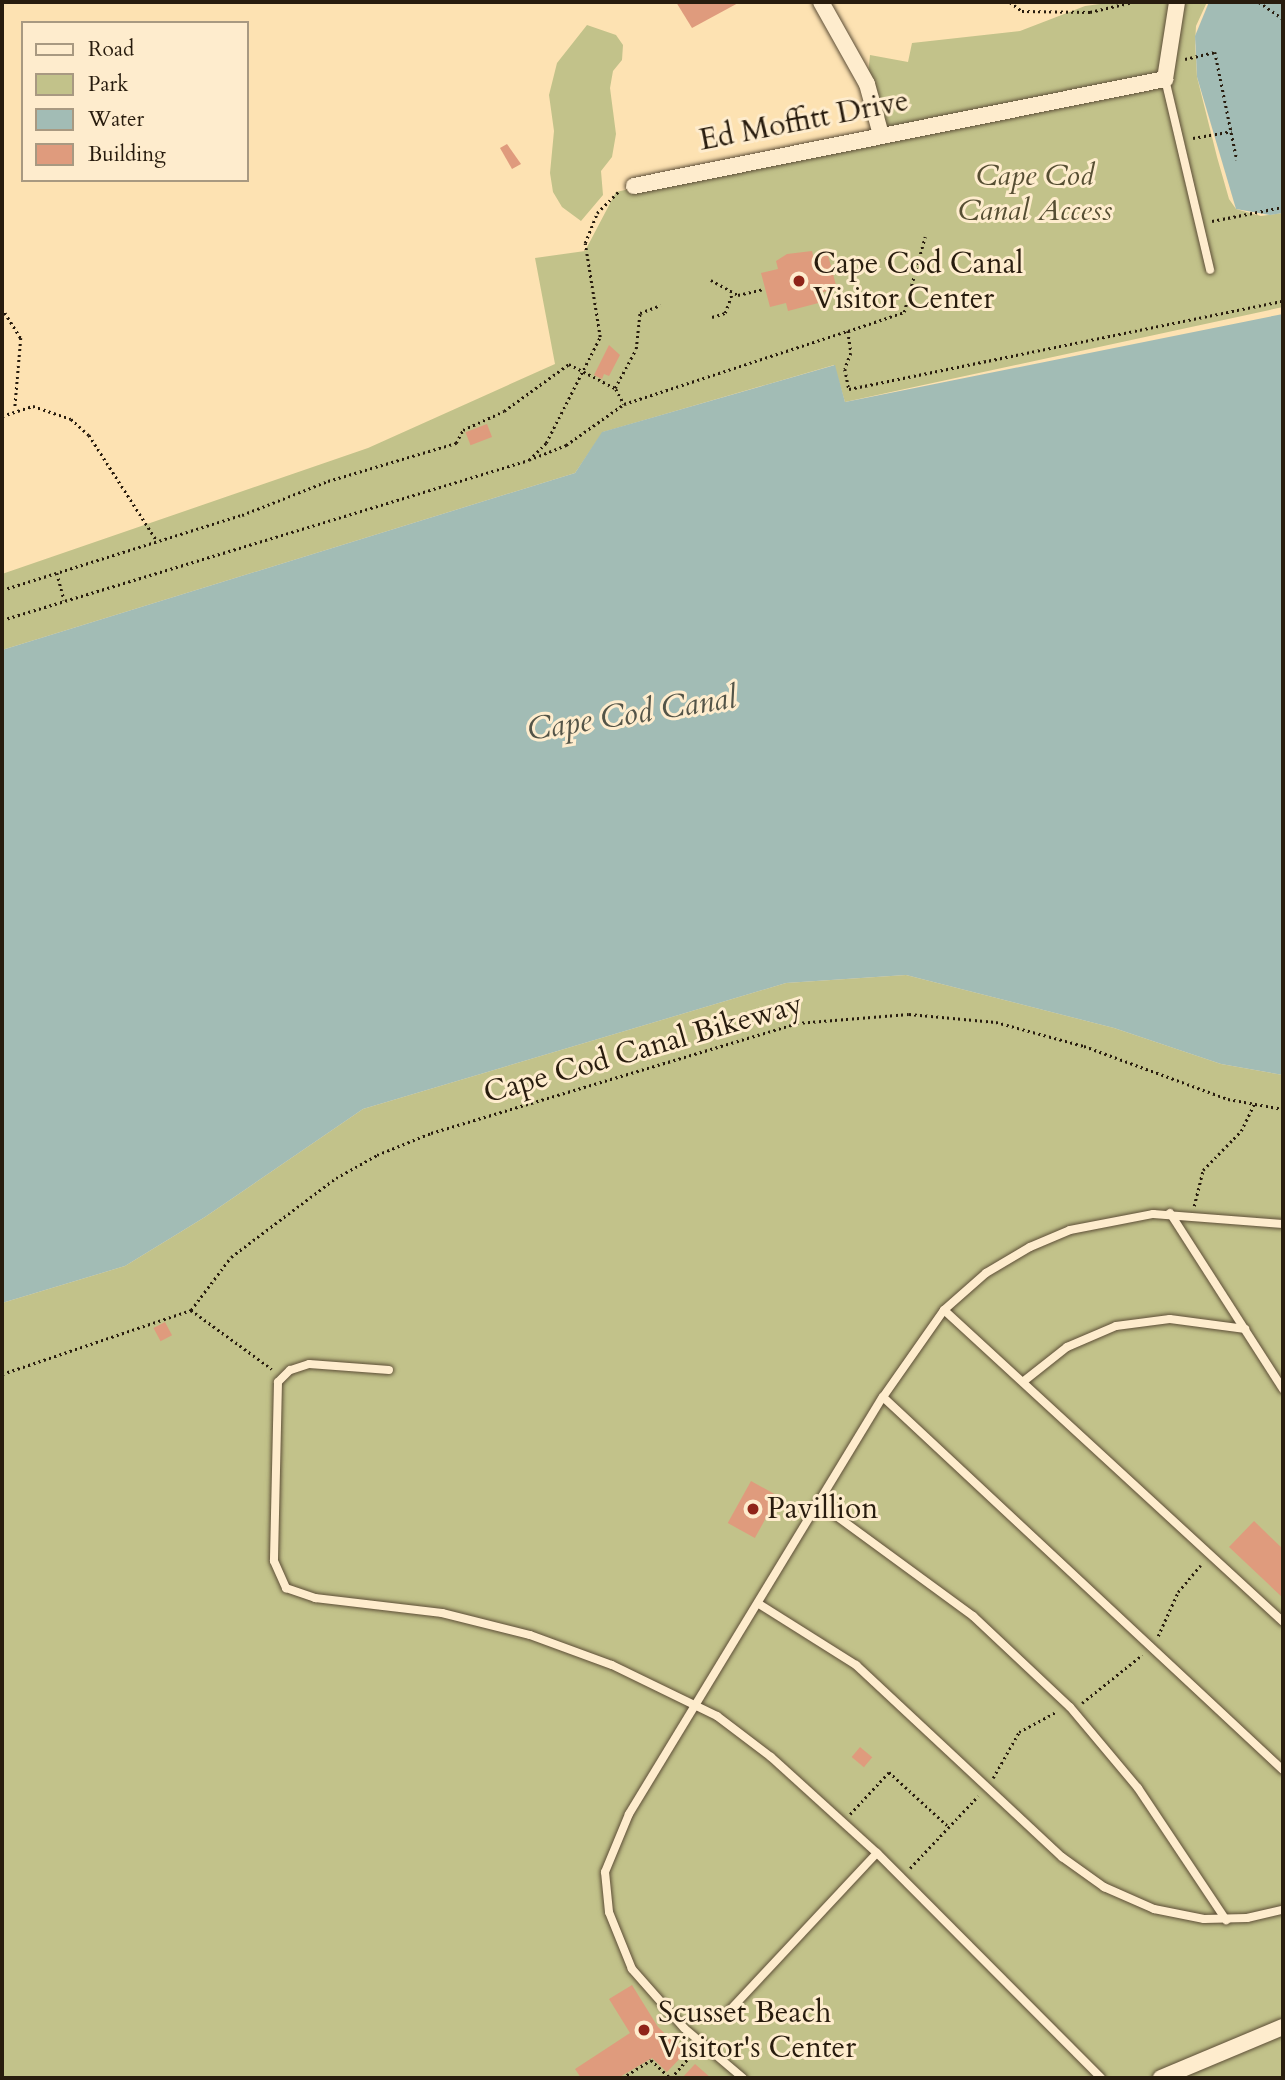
<!DOCTYPE html>
<html>
<head>
<meta charset="utf-8">
<style>
  body { margin:0 }
  #map { position:relative; width:1285px; height:2080px; overflow:hidden; background:#fde2b2; font-family:Cardo,serif }
  div>[style] { position:absolute }
  [style*='--x'] { left:calc(var(--x)*1px); top:calc(var(--y)*1px); width:calc(var(--w)*1px); rotate:calc(var(--a)*1deg) }
  .green>* { inset:0; background:#c2c28a }
  .water>* { inset:0; background:#a2bcb5 }
  .building>* { inset:0; background:#df9b7d; transform-origin:0 0 }
  .path>* { height:2.5px; margin-top:-1.25px; transform-origin:0; background:repeating-linear-gradient(90deg,#281c0e 0 2px,transparent 0 5.5px) }
  .roads { filter:drop-shadow(0 0 2px #5d4e37) drop-shadow(0 0 2px #5d4e37) }
  .lane>* { height:8px; margin:-4px; padding:0 4px; transform-origin:4px; border-radius:4px; background:#feeccd }
  .street>* { height:16px; margin:-8px; padding:0 8px; transform-origin:8px; border-radius:8px; background:#feeccd }
  .dots>* { width:19px; height:19px; translate:-50% -50%; box-sizing:border-box; border:4px solid #feeccd; border-radius:50% }
  span { translate:-50% -50%; white-space:nowrap; text-align:center; line-height:1.15; -webkit-text-stroke:6px #feeccd; paint-order:stroke }
  .street-label { font-size:30px; color:#281c0e }
  .park-label { font-size:30px; color:#564e33; font-style:italic }
  .poi-label { font-size:30px; color:#281c0e }
  .left { translate:0 -50%; text-align:left }
  .water-label { font-size:32px; color:#535448; font-style:italic }
  .frame { position:absolute; inset:0; border:4px solid #281c0e; pointer-events:none }
  .legend { position:absolute; left:21px; top:21px; width:228px; height:161px; box-sizing:border-box; background:#feeccd; border:2px solid #a89981; margin:0; padding:9px 12px; list-style:none; font-size:21px; color:#281c0e }
  .legend li { display:flex; align-items:center; gap:14px; height:35px }
  .legend b { width:35px; border:2px solid #a89981 }
</style>
</head>
<body>
<div id="map">
  <div class="green">
    <i style="clip-path:polygon(1115px 2px,1207px 2px,1196px 26px,1195px 45px,1197px 77px,1217px 157px,1229px 199px,1236px 209px,1261px 216px,1283px 213px,1283px 307px,845px 402px,834px 365px,603px 432px,575px 473px,2px 650px,2px 574px,368px 448px,555px 364px,535px 258px,585px 251px,616px 192px,880px 135px,867px 84px,870px 55px,908px 62px,912px 43px,1020px 31px,1085px 6px)"></i>
    <i style="clip-path:polygon(587px 25px,616px 35px,623px 45px,622px 60px,613px 71px,610px 88px,616px 134px,612px 157px,601px 171px,603px 195px,581px 221px,562px 207px,553px 192px,550px 173px,554px 131px,549px 95px,557px 63px)"></i>
    <i style="clip-path:polygon(906px 975px,1114px 1028px,1221px 1064px,1283px 1075px,1283px 2078px,2px 2078px,2px 1303px,125px 1266px,205px 1217px,363px 1109px,786px 983px)"></i>
  </div>
  <div class="water">
    <i style="clip-path:polygon(1209px 2px,1283px 2px,1283px 213px,1270px 215px,1236px 209px,1197px 77px,1195px 36px)"></i>
    <i style="clip-path:polygon(1283px 314px,1283px 1075px,1221px 1064px,1114px 1028px,906px 975px,786px 983px,363px 1109px,205px 1217px,125px 1266px,2px 1303px,2px 650px,575px 473px,602px 432px,835px 365px,845px 402px)"></i>
  </div>
  <div class="building">
    <i style="clip-path:polygon(676px 2px,740px 2px,692px 28px)"></i>
    <i style="clip-path:polygon(507px 144px,521px 164px,512px 169px,500px 148px)"></i>
    <i style="clip-path:polygon(812px 251px,814px 259px,828px 255px,837px 289px,823px 292px,826px 301px,788px 311px,786px 303px,770px 307px,761px 273px,778px 269px,776px 261px,787px 254px)"></i>
    <i style="clip-path:polygon(609px 345px,620px 355px,609px 376px,604px 374px,602px 379px,594px 375px)"></i>
    <i style="left:487px;top:424px;width:14px;height:23px;rotate:69deg"></i>
    <i style="left:165px;top:1322px;width:15px;height:13px;rotate:62deg"></i>
    <i style="left:751px;top:1481px;width:31px;height:48px;rotate:29deg"></i>
    <i style="clip-path:polygon(1254px 1521px,1283px 1549px,1283px 1598px,1229px 1547px)"></i>
    <i style="left:860px;top:1747px;width:16px;height:13px;rotate:40deg"></i>
    <i style="clip-path:polygon(632px 1985px,658px 2027px,685px 2053px,667px 2072px,652px 2058px,618px 2078px,581px 2078px,575px 2069px,630px 2033px,609px 1999px)"></i>
    <i style="clip-path:polygon(695px 2064px,711px 2078px,682px 2078px)"></i>
  </div>
  <div class="path">
    <i style="--x:1010;--y:2;--w:15;--a:37"></i>
    <i style="--x:1022;--y:11;--w:68;--a:0.8"></i>
    <i style="--x:1090;--y:12;--w:44;--a:-13.1"></i>
    <i style="--x:1259;--y:2;--w:29;--a:35"></i>
    <i style="--x:1185;--y:59;--w:31;--a:-13"></i>
    <i style="--x:1215;--y:52;--w:110;--a:78.5"></i>
    <i style="--x:1193;--y:138;--w:39;--a:-10"></i>
    <i style="--x:1212;--y:221;--w:72;--a:-11.2"></i>
    <i style="--x:711;--y:280;--w:31;--a:29"></i>
    <i style="--x:738;--y:295;--w:27;--a:-13"></i>
    <i style="--x:2;--y:308;--w:36;--a:58"></i>
    <i style="--x:21;--y:338;--w:70;--a:94.9"></i>
    <i style="--x:712;--y:317;--w:14;--a:-17"></i>
    <i style="--x:725;--y:313;--w:20;--a:-70"></i>
    <i style="--x:848;--y:331;--w:59;--a:-18.7"></i>
    <i style="--x:904;--y:312;--w:78;--a:-74.4"></i>
    <i style="--x:616;--y:389;--w:17;--a:62"></i>
    <i style="--x:2;--y:416;--w:33;--a:-18"></i>
    <i style="--x:33;--y:406;--w:40;--a:18.9"></i>
    <i style="--x:71;--y:419;--w:24;--a:42"></i>
    <i style="--x:89;--y:435;--w:126;--a:57.3"></i>
    <i style="--x:534;--y:458;--w:35;--a:-22"></i>
    <i style="--x:566;--y:445;--w:71;--a:-35.3"></i>
    <i style="--x:624;--y:404;--w:236;--a:-18.1"></i>
    <i style="--x:848;--y:331;--w:22;--a:82"></i>
    <i style="--x:851;--y:353;--w:17;--a:111"></i>
    <i style="--x:845;--y:369;--w:20;--a:79"></i>
    <i style="--x:849;--y:389;--w:443;--a:-11.5"></i>
    <i style="--x:57;--y:573;--w:28;--a:75"></i>
    <i style="--x:2;--y:590;--w:251;--a:-17.4"></i>
    <i style="--x:242;--y:515;--w:92;--a:-21.6"></i>
    <i style="--x:328;--y:481;--w:134;--a:-16.5"></i>
    <i style="--x:456;--y:443;--w:15;--a:-62"></i>
    <i style="--x:463;--y:430;--w:45;--a:-24.9"></i>
    <i style="--x:504;--y:411;--w:80;--a:-35.9"></i>
    <i style="--x:569;--y:364;--w:52;--a:27.6"></i>
    <i style="--x:615;--y:388;--w:44;--a:-61.7"></i>
    <i style="--x:636;--y:349;--w:36;--a:-84"></i>
    <i style="--x:640;--y:313;--w:22;--a:-21"></i>
    <i style="--x:2;--y:620;--w:551;--a:-16.89"></i>
    <i style="--x:529;--y:460;--w:24;--a:-45"></i>
    <i style="--x:546;--y:443;--w:119;--a:-63"></i>
    <i style="--x:600;--y:337;--w:95;--a:-99.1"></i>
    <i style="--x:585;--y:243;--w:32;--a:-68"></i>
    <i style="--x:597;--y:213;--w:31;--a:-45"></i>
    <i style="--x:1194;--y:1206;--w:37;--a:-76"></i>
    <i style="--x:1203;--y:1170;--w:54;--a:-45.7"></i>
    <i style="--x:1241;--y:1131;--w:30;--a:-64"></i>
    <i style="--x:191;--y:1310;--w:66;--a:-53"></i>
    <i style="--x:231;--y:1257;--w:131;--a:-37"></i>
    <i style="--x:336;--y:1178;--w:47;--a:-29.3"></i>
    <i style="--x:377;--y:1155;--w:58;--a:-22.2"></i>
    <i style="--x:431;--y:1133;--w:382;--a:-16.7"></i>
    <i style="--x:797;--y:1023;--w:112;--a:-4.6"></i>
    <i style="--x:909;--y:1014;--w:87;--a:5.3"></i>
    <i style="--x:996;--y:1022;--w:91;--a:15.3"></i>
    <i style="--x:1084;--y:1046;--w:153;--a:20.2"></i>
    <i style="--x:1228;--y:1099;--w:56;--a:10.3"></i>
    <i style="--x:2;--y:1374;--w:200;--a:-18.7"></i>
    <i style="--x:191;--y:1310;--w:100;--a:36.1"></i>
    <i style="--x:1158;--y:1636;--w:48;--a:-65.6"></i>
    <i style="--x:1178;--y:1592;--w:35;--a:-50"></i>
    <i style="--x:1082;--y:1703;--w:77;--a:-38.7"></i>
    <i style="--x:993;--y:1778;--w:53;--a:-60.5"></i>
    <i style="--x:1019;--y:1732;--w:42;--a:-28.4"></i>
    <i style="--x:850;--y:1814;--w:57;--a:-47.1"></i>
    <i style="--x:889;--y:1772;--w:80;--a:42.5"></i>
    <i style="--x:910;--y:1868;--w:99;--a:-46.6"></i>
    <i style="--x:622;--y:2078;--w:34;--a:-32"></i>
    <i style="--x:651;--y:2060;--w:26;--a:43"></i>
    <i style="--x:671;--y:2078;--w:35;--a:-49"></i>
  </div>
  <div class="roads">
    <div class="lane">
      <i style="--x:1165;--y:79;--w:196;--a:76.7"></i>
      <i style="--x:1170;--y:1213;--w:209;--a:57.3"></i>
      <i style="--x:944;--y:1310;--w:461;--a:42.6"></i>
      <i style="--x:389;--y:1370;--w:80;--a:-175.7"></i>
      <i style="--x:309;--y:1364;--w:20;--a:162"></i>
      <i style="--x:290;--y:1370;--w:17;--a:135"></i>
      <i style="--x:278;--y:1382;--w:179;--a:91.3"></i>
      <i style="--x:274;--y:1561;--w:30;--a:66"></i>
      <i style="--x:286;--y:1588;--w:31;--a:19"></i>
      <i style="--x:315;--y:1598;--w:128;--a:6.7"></i>
      <i style="--x:442;--y:1613;--w:91;--a:14"></i>
      <i style="--x:530;--y:1635;--w:87;--a:20.1"></i>
      <i style="--x:612;--y:1665;--w:117;--a:25.9"></i>
      <i style="--x:717;--y:1716;--w:68;--a:37.2"></i>
      <i style="--x:771;--y:1757;--w:143;--a:42.2"></i>
      <i style="--x:877;--y:1853;--w:317;--a:45.1"></i>
      <i style="--x:1024;--y:1381;--w:55;--a:-38.3"></i>
      <i style="--x:1067;--y:1347;--w:53;--a:-23.2"></i>
      <i style="--x:1116;--y:1326;--w:54;--a:-7.4"></i>
      <i style="--x:1170;--y:1319;--w:76;--a:7.6"></i>
      <i style="--x:883;--y:1397;--w:547;--a:43"></i>
      <i style="--x:820;--y:1504;--w:190;--a:36.2"></i>
      <i style="--x:973;--y:1616;--w:133;--a:43.2"></i>
      <i style="--x:1070;--y:1707;--w:106;--a:50"></i>
      <i style="--x:1138;--y:1788;--w:159;--a:56.3"></i>
      <i style="--x:759;--y:1604;--w:115;--a:32.2"></i>
      <i style="--x:856;--y:1665;--w:282;--a:43"></i>
      <i style="--x:1062;--y:1857;--w:52;--a:35.5"></i>
      <i style="--x:1104;--y:1887;--w:55;--a:23.7"></i>
      <i style="--x:1154;--y:1909;--w:51;--a:11.3"></i>
      <i style="--x:1204;--y:1919;--w:43;--a:-1.3"></i>
      <i style="--x:1247;--y:1918;--w:37;--a:-13"></i>
      <i style="--x:729;--y:2011;--w:216;--a:-46.9"></i>
      <i style="--x:743;--y:2078;--w:77;--a:-139.7"></i>
      <i style="--x:684;--y:2028;--w:79;--a:-131.4"></i>
      <i style="--x:632;--y:1969;--w:61;--a:-112"></i>
      <i style="--x:609;--y:1912;--w:40;--a:-95.7"></i>
      <i style="--x:605;--y:1872;--w:63;--a:-67.5"></i>
      <i style="--x:629;--y:1814;--w:488;--a:-58.7"></i>
      <i style="--x:883;--y:1397;--w:106;--a:-55"></i>
      <i style="--x:944;--y:1310;--w:56;--a:-41.4"></i>
      <i style="--x:986;--y:1273;--w:51;--a:-30.6"></i>
      <i style="--x:1030;--y:1247;--w:43;--a:-23"></i>
      <i style="--x:1070;--y:1230;--w:85;--a:-10.9"></i>
      <i style="--x:1153;--y:1214;--w:130;--a:4.4"></i>
    </div>
    <div class="street">
      <i style="--x:821;--y:2;--w:94;--a:60.7"></i>
      <i style="--x:867;--y:84;--w:53;--a:74.6"></i>
      <i style="--x:634;--y:186;--w:542;--a:-11.39"></i>
      <i style="--x:1165;--y:79;--w:78;--a:-81.1"></i>
      <i style="--x:1161;--y:2078;--w:132;--a:-22.7"></i>
    </div>
  </div>
  <div class="dots">
    <i style="left:799px;top:281px;background:#8f2418"></i>
    <i style="left:753px;top:1509px;background:#8f2418"></i>
    <i style="left:644px;top:2030px;background:#8f2418"></i>
  </div>
  <div class="street-label">
    <span style="left:804px;top:121px;rotate:-11deg">Ed Moffitt Drive</span>
    <span style="left:643px;top:1049px;rotate:-16deg">Cape Cod Canal Bikeway</span>
  </div>
  <div class="park-label">
    <span style="left:1035px;top:193px">Cape Cod<br>Canal Access</span>
  </div>
  <div class="poi-label">
    <span class="left" style="left:813px;top:281px">Cape Cod Canal<br>Visitor Center</span>
    <span class="left" style="left:767px;top:1509px">Pavillion</span>
    <span class="left" style="left:658px;top:2030px">Scusset Beach<br>Visitor's Center</span>
  </div>
  <div class="water-label">
    <span style="left:632px;top:714px;rotate:-9deg">Cape Cod Canal</span>
  </div>
  <div class="frame"></div>
  <ul class="legend">
  <li><b style="height:9px;background:#feeccd"></b>Road</li>
  <li><b style="height:19px;background:#c2c28a"></b>Park</li>
  <li><b style="height:19px;background:#a2bcb5"></b>Water</li>
  <li><b style="height:19px;background:#df9b7d"></b>Building</li>
  </ul>
</div>
</body>
</html>
